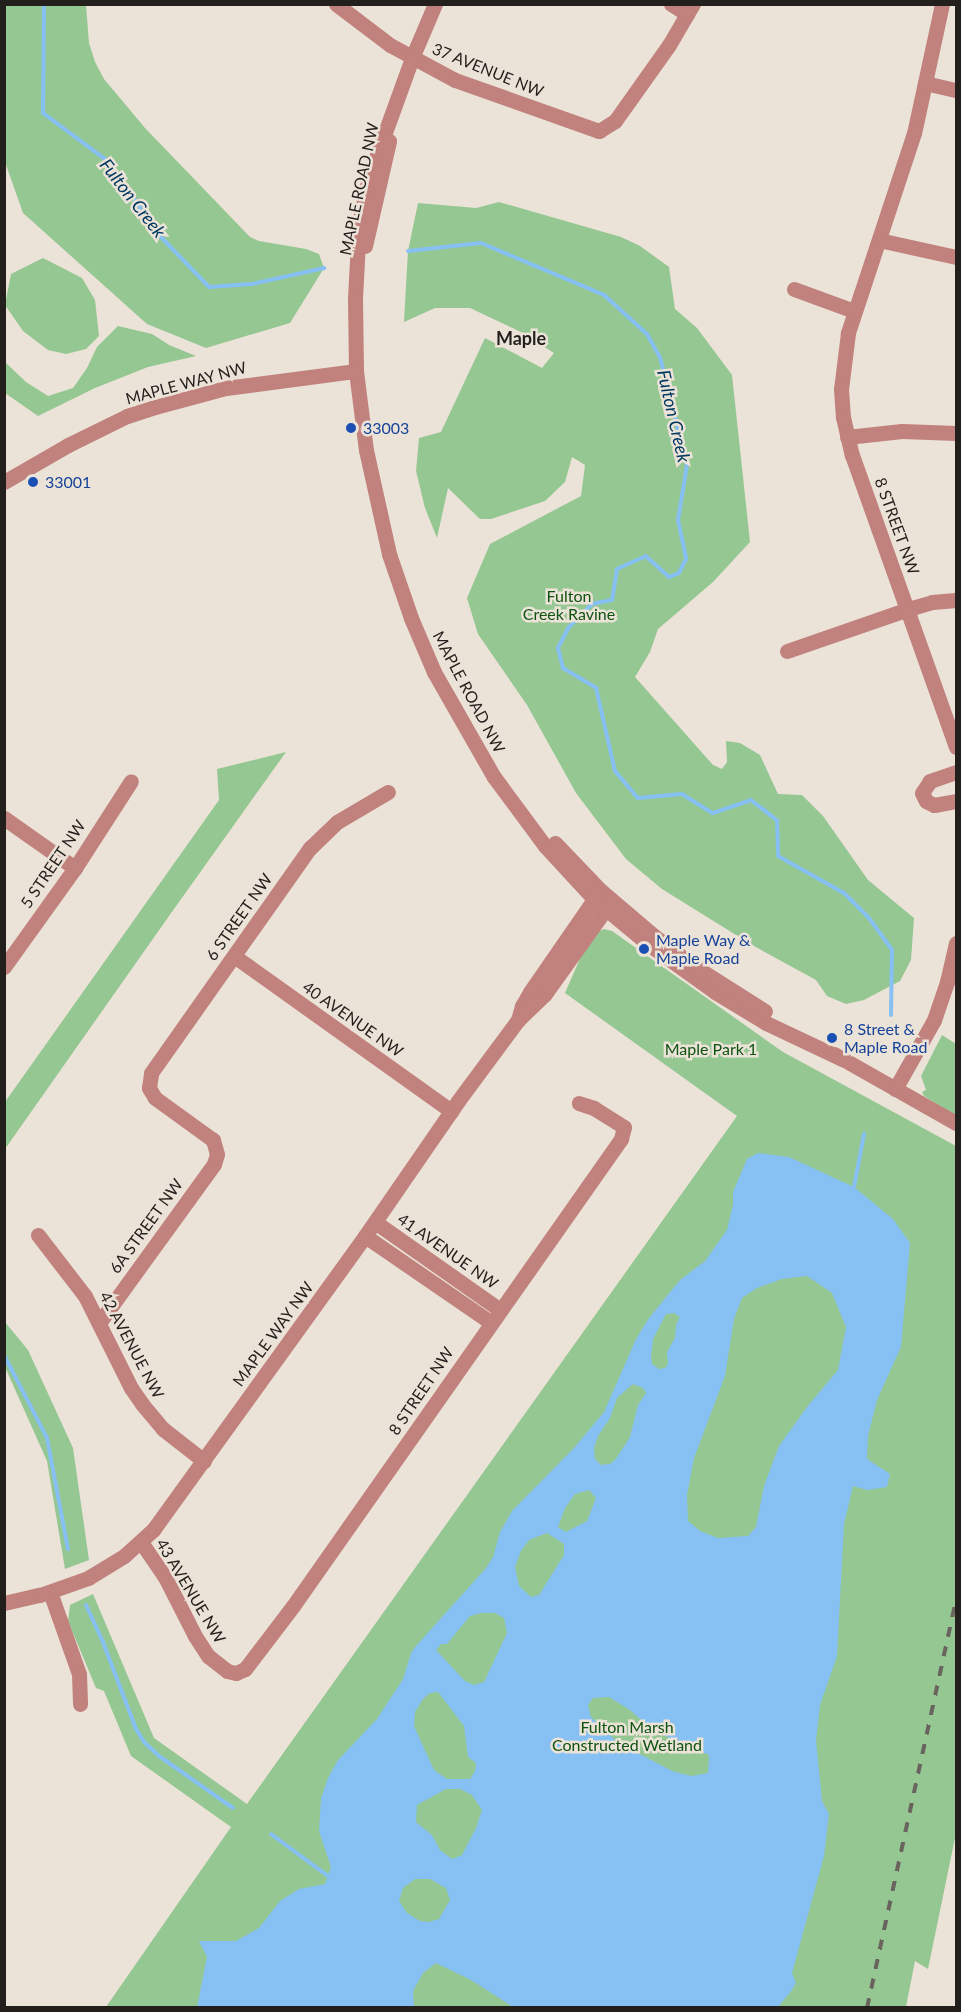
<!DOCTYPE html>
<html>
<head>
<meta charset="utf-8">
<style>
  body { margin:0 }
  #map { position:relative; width:961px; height:2012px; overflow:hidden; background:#ebe2d8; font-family:Lato,sans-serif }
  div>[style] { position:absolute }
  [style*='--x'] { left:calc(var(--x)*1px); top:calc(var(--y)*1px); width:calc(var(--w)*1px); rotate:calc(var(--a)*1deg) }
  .green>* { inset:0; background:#95c792 }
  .water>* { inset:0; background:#87c0f3 }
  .stream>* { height:4px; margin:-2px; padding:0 2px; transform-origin:2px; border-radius:2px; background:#87c0f3 }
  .minor>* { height:15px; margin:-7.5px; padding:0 7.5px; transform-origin:7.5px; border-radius:7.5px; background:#c1817c }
  .rail>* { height:4px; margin-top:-2px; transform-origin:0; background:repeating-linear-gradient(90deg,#6a645f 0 10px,transparent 0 20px) }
  .dots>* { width:16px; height:16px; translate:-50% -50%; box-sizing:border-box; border:3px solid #ebe2d8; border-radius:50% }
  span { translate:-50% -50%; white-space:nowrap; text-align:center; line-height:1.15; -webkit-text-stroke:5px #ebe2d8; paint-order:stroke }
  .street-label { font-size:16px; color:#231f1c }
  .transit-label { font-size:16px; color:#164399 }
  .left { translate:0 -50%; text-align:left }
  .park-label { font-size:16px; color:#0f5311 }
  .water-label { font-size:18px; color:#003961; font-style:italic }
  .neighbourhood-label { font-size:18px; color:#231f1c; font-weight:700 }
  .frame { position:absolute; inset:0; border:6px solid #231f1c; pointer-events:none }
</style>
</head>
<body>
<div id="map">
  <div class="green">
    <i style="clip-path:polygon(5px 4px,86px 5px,89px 43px,95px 62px,104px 79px,145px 128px,250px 237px,259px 241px,306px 249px,319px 254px,324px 268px,290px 323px,206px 348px,147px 324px,23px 213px,5px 162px)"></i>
    <i style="clip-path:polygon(499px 202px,621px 237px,640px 246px,669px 267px,675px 309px,697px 328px,732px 375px,750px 542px,713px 582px,658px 629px,650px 652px,635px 677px,713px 765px,722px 769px,727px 762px,726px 741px,740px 743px,760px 755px,778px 794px,802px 795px,823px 816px,868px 880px,914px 918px,911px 960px,900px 981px,864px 1000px,846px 1004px,827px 996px,816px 980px,752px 945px,662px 889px,626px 859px,576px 793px,527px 705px,478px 634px,467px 598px,490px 544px,581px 496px,585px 465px,572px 457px,565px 482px,545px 501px,491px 519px,480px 519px,448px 488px,437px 538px,425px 508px,416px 471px,419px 438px,441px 432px,485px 338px,542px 368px,554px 353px,523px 333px,470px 308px,435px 308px,404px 322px,408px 251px,418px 203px,476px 208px)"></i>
    <i style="clip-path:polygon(43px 258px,82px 278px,95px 300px,99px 336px,86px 349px,66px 354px,48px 350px,23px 331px,5px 305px,11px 274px)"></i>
    <i style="clip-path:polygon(118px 326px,152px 334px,169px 345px,196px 356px,148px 367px,95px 388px,38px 416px,5px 393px,5px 362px,26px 382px,48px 396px,73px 388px,87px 368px,97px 347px)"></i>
    <i style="clip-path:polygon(286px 752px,169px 916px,5px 1149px,5px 1102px,219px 800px,217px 769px)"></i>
    <i style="clip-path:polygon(604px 929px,612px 931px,783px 1052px,956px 1146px,956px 1833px,928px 1969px,915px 1961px,906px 2007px,106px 2007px,231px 1827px,131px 1756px,104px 1691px,96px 1688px,68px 1621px,70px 1605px,93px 1594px,154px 1738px,247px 1804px,737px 1116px,565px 993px,582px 954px,597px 932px)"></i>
    <i style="clip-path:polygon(942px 1035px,956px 1044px,956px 1116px,924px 1096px,922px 1092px,926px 1090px,921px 1076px)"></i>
    <i style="clip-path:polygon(5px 1322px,28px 1350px,73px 1448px,89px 1560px,65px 1569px,47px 1461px,5px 1367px)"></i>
  </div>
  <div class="water">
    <i style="clip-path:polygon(evenodd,758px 1153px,789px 1157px,854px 1187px,893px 1219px,910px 1243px,901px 1347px,877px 1400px,868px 1436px,867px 1459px,890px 1474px,887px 1487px,867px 1490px,853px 1486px,844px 1524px,837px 1656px,820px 1705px,816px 1740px,822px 1801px,829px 1814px,824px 1856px,792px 1973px,796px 1983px,792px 1990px,778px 2007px,513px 2007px,471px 1980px,436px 1963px,423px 1973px,413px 1991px,414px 2007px,197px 2007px,207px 1957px,199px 1941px,236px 1941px,259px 1928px,280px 1901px,299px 1889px,325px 1884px,331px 1867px,319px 1831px,321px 1798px,328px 1778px,338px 1760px,377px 1719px,403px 1679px,411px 1653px,416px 1646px,486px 1568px,493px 1557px,500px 1532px,512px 1511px,574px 1448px,604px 1412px,636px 1339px,649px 1318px,680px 1280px,705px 1261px,727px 1230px,733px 1205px,733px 1192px,747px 1159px,758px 1153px,807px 1276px,832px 1293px,846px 1327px,838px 1370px,807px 1407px,779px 1446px,764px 1486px,756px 1527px,748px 1536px,718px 1538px,700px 1531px,688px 1521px,687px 1495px,694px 1458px,725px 1376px,734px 1319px,742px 1298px,757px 1288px,782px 1279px,807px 1276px,758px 1153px,674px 1313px,680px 1317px,676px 1325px,675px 1338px,667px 1352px,668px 1364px,665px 1368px,659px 1369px,652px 1364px,651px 1357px,653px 1339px,666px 1314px,674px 1313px,758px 1153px,633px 1384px,643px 1388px,646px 1393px,638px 1405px,630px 1437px,616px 1459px,610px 1464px,601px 1465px,595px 1459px,594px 1448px,598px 1436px,610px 1418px,617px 1398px,633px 1384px,758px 1153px,589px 1490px,596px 1498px,587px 1521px,566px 1532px,558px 1527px,565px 1508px,575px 1494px,589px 1490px,758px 1153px,547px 1533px,564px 1544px,564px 1555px,539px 1595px,531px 1597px,519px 1586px,515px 1567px,521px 1551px,529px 1540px,547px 1533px,758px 1153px,481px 1613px,495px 1613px,504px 1618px,507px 1633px,484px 1682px,474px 1685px,465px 1681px,436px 1650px,441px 1644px,447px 1644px,470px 1616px,481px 1613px,758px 1153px,438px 1692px,464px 1726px,468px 1757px,476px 1763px,475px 1771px,470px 1779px,447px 1779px,434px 1770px,414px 1726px,415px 1712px,423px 1699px,430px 1693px,438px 1692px,758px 1153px,609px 1697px,630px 1710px,652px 1730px,709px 1755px,708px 1773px,691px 1776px,672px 1771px,617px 1742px,591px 1717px,588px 1705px,593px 1698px,609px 1697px,758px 1153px,446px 1789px,460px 1789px,472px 1795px,482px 1810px,476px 1828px,462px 1855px,452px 1859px,440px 1850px,432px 1835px,416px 1822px,417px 1805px,446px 1789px,758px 1153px,415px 1879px,430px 1879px,446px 1888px,450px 1900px,439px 1919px,429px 1922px,420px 1921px,407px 1913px,399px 1901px,403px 1888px,415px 1879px)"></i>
  </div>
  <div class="stream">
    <i style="--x:44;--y:4;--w:109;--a:90.5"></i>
    <i style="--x:43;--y:113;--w:82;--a:36.6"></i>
    <i style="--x:109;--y:162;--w:88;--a:55.6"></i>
    <i style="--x:159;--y:235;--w:72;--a:46.1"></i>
    <i style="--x:209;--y:287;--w:43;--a:-4"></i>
    <i style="--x:252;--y:284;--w:74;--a:-12.5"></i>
    <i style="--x:408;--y:251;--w:73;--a:-6.3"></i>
    <i style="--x:481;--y:243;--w:134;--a:22.9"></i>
    <i style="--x:604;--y:295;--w:58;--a:42.2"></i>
    <i style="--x:647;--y:334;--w:26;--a:61"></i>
    <i style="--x:660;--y:357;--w:111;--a:76"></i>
    <i style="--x:687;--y:465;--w:56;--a:99.3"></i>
    <i style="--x:678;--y:520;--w:40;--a:78"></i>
    <i style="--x:686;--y:559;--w:16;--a:117"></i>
    <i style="--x:679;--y:573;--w:11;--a:158"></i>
    <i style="--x:669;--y:577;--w:31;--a:-138"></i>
    <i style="--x:646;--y:556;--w:32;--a:156"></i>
    <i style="--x:617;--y:569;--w:31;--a:99"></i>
    <i style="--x:612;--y:600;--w:20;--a:169"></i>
    <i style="--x:592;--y:604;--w:33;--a:135"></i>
    <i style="--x:569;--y:627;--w:24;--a:118"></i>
    <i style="--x:558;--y:648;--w:21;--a:76"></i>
    <i style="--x:563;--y:668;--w:39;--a:31"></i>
    <i style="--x:596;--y:688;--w:85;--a:77.1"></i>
    <i style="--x:615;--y:771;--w:35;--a:50"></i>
    <i style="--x:638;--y:798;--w:44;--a:-5.2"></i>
    <i style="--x:682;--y:794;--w:36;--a:32"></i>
    <i style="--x:713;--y:813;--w:40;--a:-18.9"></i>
    <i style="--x:751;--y:800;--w:33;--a:38"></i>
    <i style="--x:777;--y:820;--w:36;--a:88"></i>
    <i style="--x:778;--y:856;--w:76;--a:29.3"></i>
    <i style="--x:844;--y:893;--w:35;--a:45"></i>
    <i style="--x:869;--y:918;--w:39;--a:54"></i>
    <i style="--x:892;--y:950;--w:65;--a:90.9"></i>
    <i style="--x:854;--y:1187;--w:54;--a:-79.3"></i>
    <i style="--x:4;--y:1355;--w:93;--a:62.6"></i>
    <i style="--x:47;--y:1438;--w:113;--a:79.3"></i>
    <i style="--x:86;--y:1605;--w:41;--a:65.3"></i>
    <i style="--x:103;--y:1642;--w:93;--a:69.2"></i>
    <i style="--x:136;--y:1729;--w:15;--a:58"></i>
    <i style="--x:144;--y:1742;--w:21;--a:43"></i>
    <i style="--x:159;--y:1756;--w:90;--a:35.1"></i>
    <i style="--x:271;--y:1834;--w:71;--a:36.4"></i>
  </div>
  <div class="minor">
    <i style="--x:336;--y:4;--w:68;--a:37.2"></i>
    <i style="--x:390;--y:45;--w:74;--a:28.3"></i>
    <i style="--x:455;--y:80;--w:153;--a:19.5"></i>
    <i style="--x:599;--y:131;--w:19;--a:-32"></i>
    <i style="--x:615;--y:121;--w:93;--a:-54.6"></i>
    <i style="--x:669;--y:45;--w:48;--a:-59.7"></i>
    <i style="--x:435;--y:4;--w:59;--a:113.1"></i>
    <i style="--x:412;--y:58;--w:127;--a:109.9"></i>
    <i style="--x:369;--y:177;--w:48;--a:102"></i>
    <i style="--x:359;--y:224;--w:75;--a:93.1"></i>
    <i style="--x:355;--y:299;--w:72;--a:89.2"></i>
    <i style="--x:356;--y:371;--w:80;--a:82.8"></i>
    <i style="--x:366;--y:450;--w:107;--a:77.5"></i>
    <i style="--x:389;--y:554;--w:68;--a:71"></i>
    <i style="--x:411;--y:618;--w:59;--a:66.9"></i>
    <i style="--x:434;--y:672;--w:121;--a:60.3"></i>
    <i style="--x:494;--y:777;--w:86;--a:53.5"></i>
    <i style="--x:545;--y:846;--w:72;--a:47.2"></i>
    <i style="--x:594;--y:899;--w:70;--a:39.8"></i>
    <i style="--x:648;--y:944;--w:82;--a:35.6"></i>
    <i style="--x:715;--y:992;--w:60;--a:31.3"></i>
    <i style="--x:766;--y:1023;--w:84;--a:25.3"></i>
    <i style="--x:671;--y:4;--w:19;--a:32"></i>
    <i style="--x:942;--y:4;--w:132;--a:102.2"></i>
    <i style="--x:914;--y:133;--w:211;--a:108.3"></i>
    <i style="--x:848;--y:333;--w:56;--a:97.1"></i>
    <i style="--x:841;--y:389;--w:28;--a:86"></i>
    <i style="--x:843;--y:417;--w:39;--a:77"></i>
    <i style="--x:852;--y:455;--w:310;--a:70.4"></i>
    <i style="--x:925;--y:83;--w:32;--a:13"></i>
    <i style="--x:879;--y:240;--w:79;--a:12.4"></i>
    <i style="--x:365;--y:246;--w:108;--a:-77.1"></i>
    <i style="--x:794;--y:289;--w:64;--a:20.1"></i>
    <i style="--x:847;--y:437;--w:55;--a:-6.2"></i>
    <i style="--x:902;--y:431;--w:54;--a:2.1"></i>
    <i style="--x:4;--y:482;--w:74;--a:-30"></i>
    <i style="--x:68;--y:445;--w:66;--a:-26.2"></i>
    <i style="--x:127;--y:416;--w:29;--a:-18"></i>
    <i style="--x:155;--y:407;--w:73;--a:-15"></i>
    <i style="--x:226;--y:388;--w:131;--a:-7.5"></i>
    <i style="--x:787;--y:651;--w:128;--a:-19.1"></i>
    <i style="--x:908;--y:609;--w:25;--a:-16"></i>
    <i style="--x:932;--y:602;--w:24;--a:-5"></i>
    <i style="--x:956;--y:772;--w:28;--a:161"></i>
    <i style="--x:930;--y:781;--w:14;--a:124"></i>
    <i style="--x:922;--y:793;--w:9;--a:63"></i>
    <i style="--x:926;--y:801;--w:9;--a:27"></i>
    <i style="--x:934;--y:805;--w:22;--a:-10"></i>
    <i style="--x:4;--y:818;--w:87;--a:35.2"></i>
    <i style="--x:555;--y:843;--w:65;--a:46.2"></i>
    <i style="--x:600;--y:890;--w:71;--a:40.4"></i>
    <i style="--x:654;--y:936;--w:50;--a:36.9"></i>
    <i style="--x:694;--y:966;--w:84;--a:32.4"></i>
    <i style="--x:234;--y:956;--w:267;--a:35.5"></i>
    <i style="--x:4;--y:967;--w:122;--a:-54.4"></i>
    <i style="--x:75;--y:868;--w:103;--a:-57.2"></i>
    <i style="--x:518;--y:1020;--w:15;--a:-74"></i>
    <i style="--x:522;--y:1006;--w:16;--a:-60"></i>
    <i style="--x:530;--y:992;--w:121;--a:-55.4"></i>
    <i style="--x:834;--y:1054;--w:140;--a:29.5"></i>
    <i style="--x:895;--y:1089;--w:79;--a:-60.5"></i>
    <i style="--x:934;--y:1020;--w:40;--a:-71.1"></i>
    <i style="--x:947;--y:982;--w:40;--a:-77"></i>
    <i style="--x:375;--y:1222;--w:151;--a:35.1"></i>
    <i style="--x:38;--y:1235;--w:77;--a:52.4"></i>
    <i style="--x:85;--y:1296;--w:103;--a:63.4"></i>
    <i style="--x:131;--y:1388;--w:19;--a:55"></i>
    <i style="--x:142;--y:1404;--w:33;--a:50"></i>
    <i style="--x:163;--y:1429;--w:52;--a:38"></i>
    <i style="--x:365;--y:1236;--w:152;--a:34.5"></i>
    <i style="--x:99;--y:1323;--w:196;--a:-54.1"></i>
    <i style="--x:214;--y:1164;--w:10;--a:-73"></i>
    <i style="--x:217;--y:1154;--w:15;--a:-106"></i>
    <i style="--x:213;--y:1140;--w:72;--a:-144.1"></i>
    <i style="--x:155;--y:1098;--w:12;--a:-121"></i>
    <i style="--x:149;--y:1088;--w:15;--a:-82"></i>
    <i style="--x:151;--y:1073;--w:276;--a:-54.8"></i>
    <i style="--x:310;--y:848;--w:37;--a:-44"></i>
    <i style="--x:337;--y:822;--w:59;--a:-30.5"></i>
    <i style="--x:141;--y:1542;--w:42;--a:55.6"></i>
    <i style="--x:165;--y:1577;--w:66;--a:63"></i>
    <i style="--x:195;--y:1636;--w:24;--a:57"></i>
    <i style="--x:208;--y:1656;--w:24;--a:38"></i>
    <i style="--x:227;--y:1671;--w:9;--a:13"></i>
    <i style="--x:236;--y:1673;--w:10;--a:-24"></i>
    <i style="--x:245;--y:1669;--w:79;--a:-52.7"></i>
    <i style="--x:293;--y:1606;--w:571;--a:-54.92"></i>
    <i style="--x:621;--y:1139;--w:12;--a:-76"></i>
    <i style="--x:624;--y:1127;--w:36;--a:-148"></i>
    <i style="--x:594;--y:1108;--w:16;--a:-162"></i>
    <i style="--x:50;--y:1592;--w:87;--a:70.5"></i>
    <i style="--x:79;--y:1674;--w:30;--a:88"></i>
    <i style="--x:4;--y:1603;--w:37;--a:-13"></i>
    <i style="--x:40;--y:1595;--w:51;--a:-19.5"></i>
    <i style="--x:88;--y:1578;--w:42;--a:-31.4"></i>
    <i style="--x:124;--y:1556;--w:39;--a:-42"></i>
    <i style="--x:153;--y:1530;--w:362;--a:-54.2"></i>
    <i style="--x:365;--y:1236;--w:164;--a:-55.4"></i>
    <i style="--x:458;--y:1101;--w:101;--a:-53.5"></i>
    <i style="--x:518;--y:1020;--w:37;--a:-44"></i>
    <i style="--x:545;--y:994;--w:115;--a:-54.5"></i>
  </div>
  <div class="rail">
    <i style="--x:867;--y:2008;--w:418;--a:-77.7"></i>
  </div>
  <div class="dots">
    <i style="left:351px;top:428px;background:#1a4fb4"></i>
    <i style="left:33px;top:482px;background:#1a4fb4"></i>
    <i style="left:644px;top:949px;background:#1a4fb4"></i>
    <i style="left:832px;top:1038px;background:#1a4fb4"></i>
  </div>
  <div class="street-label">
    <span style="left:488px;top:70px;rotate:22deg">37 AVENUE NW</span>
    <span style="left:359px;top:189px;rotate:-78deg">MAPLE ROAD NW</span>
    <span style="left:186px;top:383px;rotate:-15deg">MAPLE WAY NW</span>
    <span style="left:897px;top:526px;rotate:70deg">8 STREET NW</span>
    <span style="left:469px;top:692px;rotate:62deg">MAPLE ROAD NW</span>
    <span style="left:53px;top:864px;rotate:-56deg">5 STREET NW</span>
    <span style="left:239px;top:917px;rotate:-55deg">6 STREET NW</span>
    <span style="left:353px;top:1019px;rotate:35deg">40 AVENUE NW</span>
    <span style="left:146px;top:1226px;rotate:-54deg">6A STREET NW</span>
    <span style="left:448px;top:1251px;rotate:35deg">41 AVENUE NW</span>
    <span style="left:273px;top:1334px;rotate:-54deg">MAPLE WAY NW</span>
    <span style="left:132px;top:1345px;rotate:62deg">42 AVENUE NW</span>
    <span style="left:421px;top:1391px;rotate:-56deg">8 STREET NW</span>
    <span style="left:191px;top:1591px;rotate:59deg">43 AVENUE NW</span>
  </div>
  <div class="transit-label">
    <span class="left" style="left:363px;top:428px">33003</span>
    <span class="left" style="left:45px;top:482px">33001</span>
    <span class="left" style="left:656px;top:949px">Maple Way &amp;<br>Maple Road</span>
    <span class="left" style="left:844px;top:1038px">8 Street &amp;<br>Maple Road</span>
  </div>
  <div class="park-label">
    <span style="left:569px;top:605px">Fulton<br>Creek Ravine</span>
    <span style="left:711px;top:1049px">Maple Park 1</span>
    <span style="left:627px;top:1736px">Fulton Marsh<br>Constructed Wetland</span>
  </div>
  <div class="water-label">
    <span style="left:133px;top:198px;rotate:52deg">Fulton Creek</span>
    <span style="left:674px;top:416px;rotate:77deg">Fulton Creek</span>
  </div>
  <div class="neighbourhood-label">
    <span style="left:521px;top:338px">Maple</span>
  </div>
  <div class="frame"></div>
</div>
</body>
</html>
